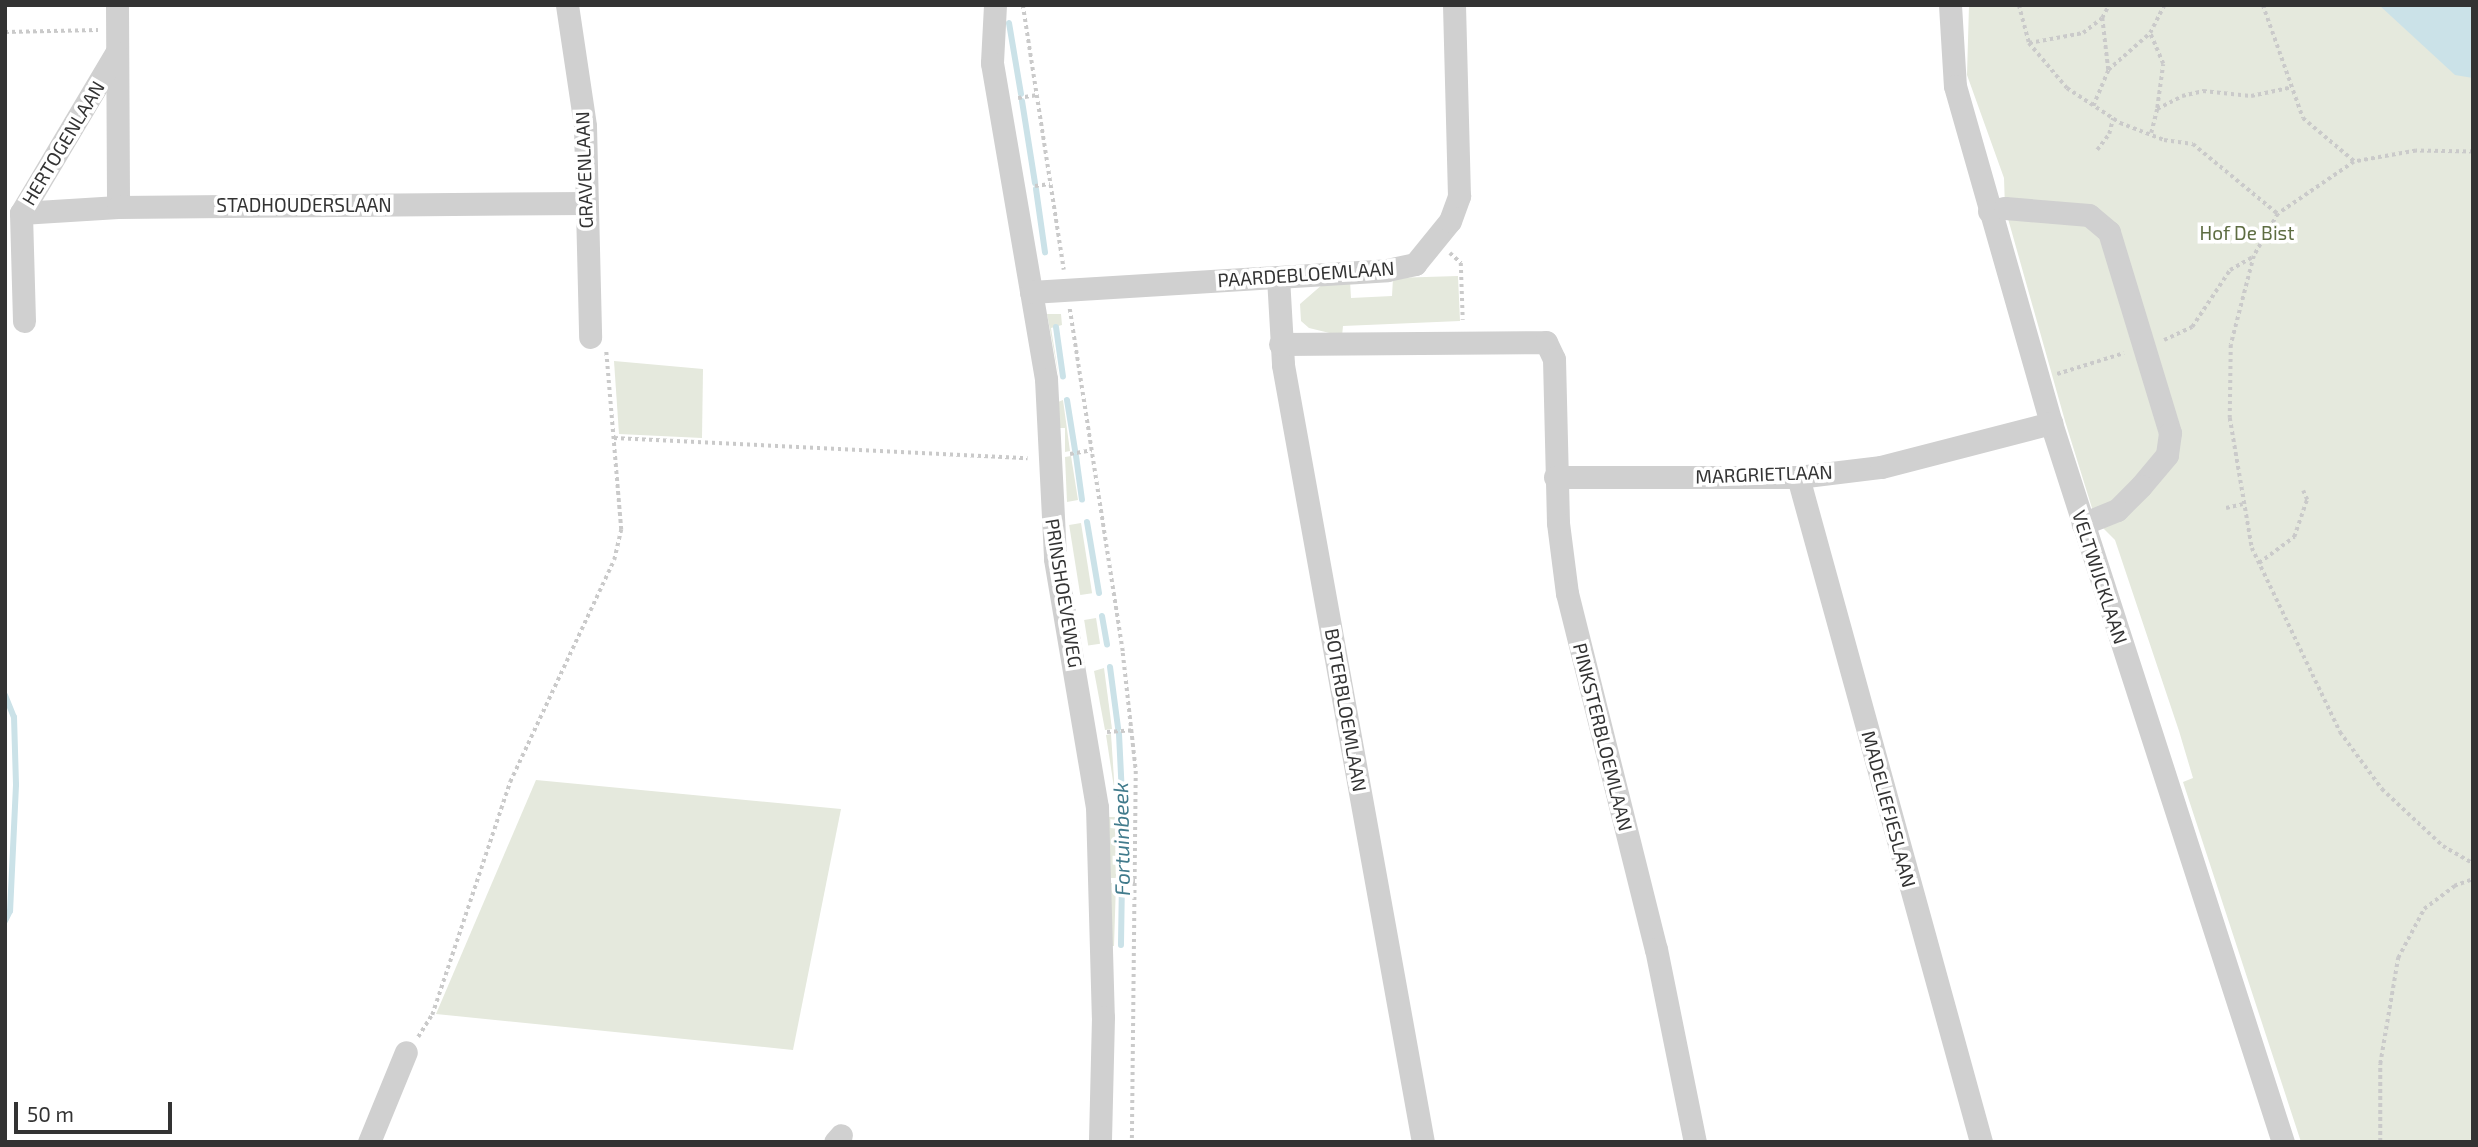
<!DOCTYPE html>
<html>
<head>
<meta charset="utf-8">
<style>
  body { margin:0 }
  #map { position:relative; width:2478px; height:1147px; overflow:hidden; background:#fff; font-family:"Exo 2",sans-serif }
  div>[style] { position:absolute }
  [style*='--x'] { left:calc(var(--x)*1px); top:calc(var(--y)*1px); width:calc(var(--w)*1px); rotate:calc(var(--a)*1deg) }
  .green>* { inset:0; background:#e5e9dd; transform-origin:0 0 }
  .water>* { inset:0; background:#cbe2e8 }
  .stream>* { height:6px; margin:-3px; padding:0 3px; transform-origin:3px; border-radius:3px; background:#cbe2e8 }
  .path>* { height:3.5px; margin-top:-1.75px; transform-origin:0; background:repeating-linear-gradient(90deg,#cacaca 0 3.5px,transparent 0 7px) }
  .minor>* { height:23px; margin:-11.5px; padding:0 11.5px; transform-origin:11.5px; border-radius:11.5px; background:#d0d0d0 }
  span { translate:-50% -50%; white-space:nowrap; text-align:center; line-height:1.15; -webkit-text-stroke:7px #fff; paint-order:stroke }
  .street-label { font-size:19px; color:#333 }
  .park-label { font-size:19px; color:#5e6d42 }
  .water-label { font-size:21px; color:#417b8c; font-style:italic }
  .frame { position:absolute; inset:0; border:7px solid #333; pointer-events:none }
  .scale { position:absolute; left:14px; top:1102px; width:158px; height:32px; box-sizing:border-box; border:4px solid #333; border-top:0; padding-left:9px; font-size:21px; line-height:24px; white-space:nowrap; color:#333; -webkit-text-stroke:5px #fff; paint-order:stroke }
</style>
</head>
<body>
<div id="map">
  <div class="green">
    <i style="clip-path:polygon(1969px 5px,2473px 5px,2473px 1142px,2301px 1142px,2183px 782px,2193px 778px,2179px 731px,2115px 540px,2096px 521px,2065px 421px,2005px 208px,2004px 178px,1967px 75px)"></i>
    <i style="clip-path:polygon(1458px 276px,1460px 321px,1343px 326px,1342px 336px,1309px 328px,1301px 321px,1300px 304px,1323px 284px,1350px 281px,1351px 298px,1392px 296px,1393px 278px)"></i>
    <i style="clip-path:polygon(1047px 314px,1061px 314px,1062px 325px,1051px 328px,1059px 378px)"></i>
    <i style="clip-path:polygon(614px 361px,703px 369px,702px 438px,619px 434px)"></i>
    <i style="clip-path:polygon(1063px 400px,1070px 451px,1065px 452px,1065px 428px,1059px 428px,1058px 402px)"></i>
    <i style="clip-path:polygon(1071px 456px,1078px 500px,1067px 502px,1065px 457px)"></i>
    <i style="left:1081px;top:523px;width:71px;height:12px;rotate:81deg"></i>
    <i style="left:1096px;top:618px;width:26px;height:12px;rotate:81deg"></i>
    <i style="clip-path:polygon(1104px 668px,1112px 729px,1105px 730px,1094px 671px)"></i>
    <i style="clip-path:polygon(1111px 734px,1115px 794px,1106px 735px)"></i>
    <i style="clip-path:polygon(536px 780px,841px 809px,793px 1050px,436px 1014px)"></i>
    <i style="left:1116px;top:817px;width:61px;height:8px;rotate:90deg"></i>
    <i style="clip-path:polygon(1109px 883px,1116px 883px,1114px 946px,1111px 946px)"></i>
  </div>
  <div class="water">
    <i style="clip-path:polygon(2379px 5px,2473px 5px,2473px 78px,2455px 75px)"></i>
  </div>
  <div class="stream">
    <i style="--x:1009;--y:23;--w:72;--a:80.4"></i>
    <i style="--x:1022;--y:101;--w:83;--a:81"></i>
    <i style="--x:1036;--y:189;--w:64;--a:81.9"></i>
    <i style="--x:1056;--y:327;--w:50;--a:82"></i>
    <i style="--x:1067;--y:400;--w:51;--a:80.9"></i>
    <i style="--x:1076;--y:456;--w:44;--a:82.2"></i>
    <i style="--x:1087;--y:522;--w:72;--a:80.4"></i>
    <i style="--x:1102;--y:616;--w:29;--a:80"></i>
    <i style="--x:1110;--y:667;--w:62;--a:82.5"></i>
    <i style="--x:5;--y:695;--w:24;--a:68"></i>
    <i style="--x:14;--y:717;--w:68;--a:88.3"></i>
    <i style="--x:16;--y:785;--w:126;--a:92.7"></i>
    <i style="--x:10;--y:911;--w:11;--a:117"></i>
    <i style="--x:1119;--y:734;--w:82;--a:87.2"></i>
    <i style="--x:1123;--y:816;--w:129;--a:90.9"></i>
  </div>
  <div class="path">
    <i style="--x:1023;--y:5;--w:268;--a:81.2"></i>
    <i style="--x:2019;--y:5;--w:39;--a:75"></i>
    <i style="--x:2029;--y:43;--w:59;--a:49.8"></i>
    <i style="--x:2067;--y:88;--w:64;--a:33.4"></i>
    <i style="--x:2120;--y:123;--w:47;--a:21.1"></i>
    <i style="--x:2164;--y:140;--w:29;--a:8"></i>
    <i style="--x:2193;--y:144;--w:110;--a:39.5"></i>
    <i style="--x:2263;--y:5;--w:120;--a:70.5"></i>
    <i style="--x:2303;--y:118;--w:67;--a:40.1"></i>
    <i style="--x:5;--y:32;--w:93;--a:-1.2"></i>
    <i style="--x:2029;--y:43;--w:55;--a:-10.5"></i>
    <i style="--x:2083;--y:33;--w:24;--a:-38"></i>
    <i style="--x:2108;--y:70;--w:56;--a:-41.4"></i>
    <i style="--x:1018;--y:98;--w:18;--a:-9"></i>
    <i style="--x:2093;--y:106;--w:39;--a:-67"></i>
    <i style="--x:2108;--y:70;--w:52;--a:-96.6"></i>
    <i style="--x:2102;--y:18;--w:15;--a:-62"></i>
    <i style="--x:2157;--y:108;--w:44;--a:-82.2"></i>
    <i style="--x:2163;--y:64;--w:34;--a:-113"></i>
    <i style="--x:2150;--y:33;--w:31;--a:-63"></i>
    <i style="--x:2151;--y:133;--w:25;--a:-76"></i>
    <i style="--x:2157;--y:109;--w:28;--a:-27"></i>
    <i style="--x:2182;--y:96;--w:22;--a:-13"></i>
    <i style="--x:2203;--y:91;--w:48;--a:5.9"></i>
    <i style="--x:2251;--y:96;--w:39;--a:-12"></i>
    <i style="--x:2097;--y:150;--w:20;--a:-53"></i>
    <i style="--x:2109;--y:134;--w:16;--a:-76"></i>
    <i style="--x:2473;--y:152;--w:57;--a:-179"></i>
    <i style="--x:2416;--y:151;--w:63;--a:169.9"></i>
    <i style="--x:2354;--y:162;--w:92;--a:145.6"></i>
    <i style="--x:2278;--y:214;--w:48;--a:119.7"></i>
    <i style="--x:2254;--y:256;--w:92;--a:104.5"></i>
    <i style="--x:2231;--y:345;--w:73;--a:90.8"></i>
    <i style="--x:2230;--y:418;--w:132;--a:80.4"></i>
    <i style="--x:2252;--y:548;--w:204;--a:64.4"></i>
    <i style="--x:2340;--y:732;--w:71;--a:53.6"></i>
    <i style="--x:2382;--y:789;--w:83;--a:43.1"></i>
    <i style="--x:2443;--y:846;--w:34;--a:30"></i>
    <i style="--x:1035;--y:186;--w:15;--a:-8"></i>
    <i style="--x:1450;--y:253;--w:15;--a:42"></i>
    <i style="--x:1461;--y:263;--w:57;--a:88"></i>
    <i style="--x:1070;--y:309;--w:348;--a:81.2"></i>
    <i style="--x:1123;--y:653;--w:119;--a:83.7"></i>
    <i style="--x:1136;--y:771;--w:371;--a:90.6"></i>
    <i style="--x:2164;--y:340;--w:31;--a:-25"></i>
    <i style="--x:2192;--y:327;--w:69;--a:-56.3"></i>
    <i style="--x:2230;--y:270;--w:28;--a:-30"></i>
    <i style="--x:2057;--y:374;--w:70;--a:-17.4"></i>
    <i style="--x:614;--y:438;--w:414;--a:2.8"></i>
    <i style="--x:1070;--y:454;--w:22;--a:-10"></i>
    <i style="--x:2226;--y:508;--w:17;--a:-13"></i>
    <i style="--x:2259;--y:563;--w:44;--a:-36.6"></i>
    <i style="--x:2294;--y:537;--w:39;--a:-71"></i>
    <i style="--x:2307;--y:500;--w:10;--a:-114"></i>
    <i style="--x:1107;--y:732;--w:26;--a:-4"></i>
    <i style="--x:1118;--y:881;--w:19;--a:0"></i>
    <i style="--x:418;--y:1037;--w:26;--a:-58"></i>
    <i style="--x:432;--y:1015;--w:246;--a:-71.5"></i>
    <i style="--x:510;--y:782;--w:245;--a:-64.9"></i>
    <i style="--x:614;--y:560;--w:31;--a:-77"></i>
    <i style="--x:621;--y:530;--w:180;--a:-94.8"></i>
    <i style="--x:2380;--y:1142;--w:78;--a:-90"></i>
    <i style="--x:2380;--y:1064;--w:108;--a:-80.4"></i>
    <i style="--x:2398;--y:958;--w:55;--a:-62"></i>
    <i style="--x:2424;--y:909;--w:38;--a:-37"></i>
    <i style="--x:2454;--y:886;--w:20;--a:-20"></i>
  </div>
  <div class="minor">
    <i style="--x:117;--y:5;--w:202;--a:89.7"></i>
    <i style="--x:567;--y:5;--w:122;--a:81.5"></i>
    <i style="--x:585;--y:126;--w:211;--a:88.6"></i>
    <i style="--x:995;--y:5;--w:58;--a:93"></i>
    <i style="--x:992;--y:63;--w:321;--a:80.3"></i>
    <i style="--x:1046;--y:379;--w:180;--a:87.1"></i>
    <i style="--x:1055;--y:559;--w:252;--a:80.4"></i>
    <i style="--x:1097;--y:807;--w:210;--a:88.4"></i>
    <i style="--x:1103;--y:1017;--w:125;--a:91.4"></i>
    <i style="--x:1950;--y:5;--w:81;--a:86.5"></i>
    <i style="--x:1955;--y:86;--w:350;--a:74.1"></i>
    <i style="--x:2051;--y:423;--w:756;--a:72.12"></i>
    <i style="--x:1989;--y:211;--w:16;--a:-11"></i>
    <i style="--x:2005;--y:208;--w:84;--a:4.8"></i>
    <i style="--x:2089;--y:215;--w:26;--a:40"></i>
    <i style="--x:2109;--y:232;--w:210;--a:73.1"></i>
    <i style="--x:2170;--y:433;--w:22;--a:98"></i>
    <i style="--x:2167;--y:455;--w:40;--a:130"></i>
    <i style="--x:2141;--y:486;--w:34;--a:135"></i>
    <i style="--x:2117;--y:510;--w:37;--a:158"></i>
    <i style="--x:21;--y:213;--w:97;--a:-3.5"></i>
    <i style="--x:118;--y:207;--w:468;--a:-0.5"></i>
    <i style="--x:1278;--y:277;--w:88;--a:86.7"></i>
    <i style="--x:1283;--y:365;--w:790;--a:79.79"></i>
    <i style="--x:1031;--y:292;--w:357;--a:-3.5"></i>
    <i style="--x:1387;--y:270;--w:29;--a:-12"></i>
    <i style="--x:1415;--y:264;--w:55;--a:-50.9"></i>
    <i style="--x:1450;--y:221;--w:27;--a:-70"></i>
    <i style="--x:1459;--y:196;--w:191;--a:-91.5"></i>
    <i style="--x:24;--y:321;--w:108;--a:-91.6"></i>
    <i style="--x:21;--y:213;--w:186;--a:-59.3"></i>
    <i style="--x:1280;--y:344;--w:266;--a:-0.4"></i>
    <i style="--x:1546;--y:342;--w:19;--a:65"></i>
    <i style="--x:1554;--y:359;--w:164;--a:88.6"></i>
    <i style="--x:1558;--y:523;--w:71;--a:82.7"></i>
    <i style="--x:1567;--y:593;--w:367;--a:76"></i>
    <i style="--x:1656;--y:949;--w:197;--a:78.6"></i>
    <i style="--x:1555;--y:477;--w:243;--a:0"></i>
    <i style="--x:1798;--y:477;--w:84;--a:-6.9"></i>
    <i style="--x:1881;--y:467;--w:176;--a:-14.5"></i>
    <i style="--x:1798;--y:477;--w:690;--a:74.61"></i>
    <i style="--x:369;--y:1142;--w:97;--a:-67.7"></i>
    <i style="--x:835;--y:1142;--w:9;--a:-49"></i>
  </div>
  <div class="street-label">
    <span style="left:63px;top:143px;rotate:-59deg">HERTOGENLAAN</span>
    <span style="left:584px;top:170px;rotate:-92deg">GRAVENLAAN</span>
    <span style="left:304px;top:205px">STADHOUDERSLAAN</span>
    <span style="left:1306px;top:274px;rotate:-4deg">PAARDEBLOEMLAAN</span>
    <span style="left:1764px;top:474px;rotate:-2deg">MARGRIETLAAN</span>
    <span style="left:2100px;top:577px;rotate:72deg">VELTWIJCKLAAN</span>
    <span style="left:1064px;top:593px;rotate:81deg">PRINSHOEVEWEG</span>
    <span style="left:1346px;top:710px;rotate:80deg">BOTERBLOEMLAAN</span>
    <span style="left:1603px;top:737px;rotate:76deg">PINKSTERBLOEMLAAN</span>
    <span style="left:1889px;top:809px;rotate:75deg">MADELIEFJESLAAN</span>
  </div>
  <div class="park-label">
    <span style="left:2247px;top:233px">Hof De Bist</span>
  </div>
  <div class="water-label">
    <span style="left:1121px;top:839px;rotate:-91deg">Fortuinbeek</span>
  </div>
  <div class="frame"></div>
  <div class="scale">50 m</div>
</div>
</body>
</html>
